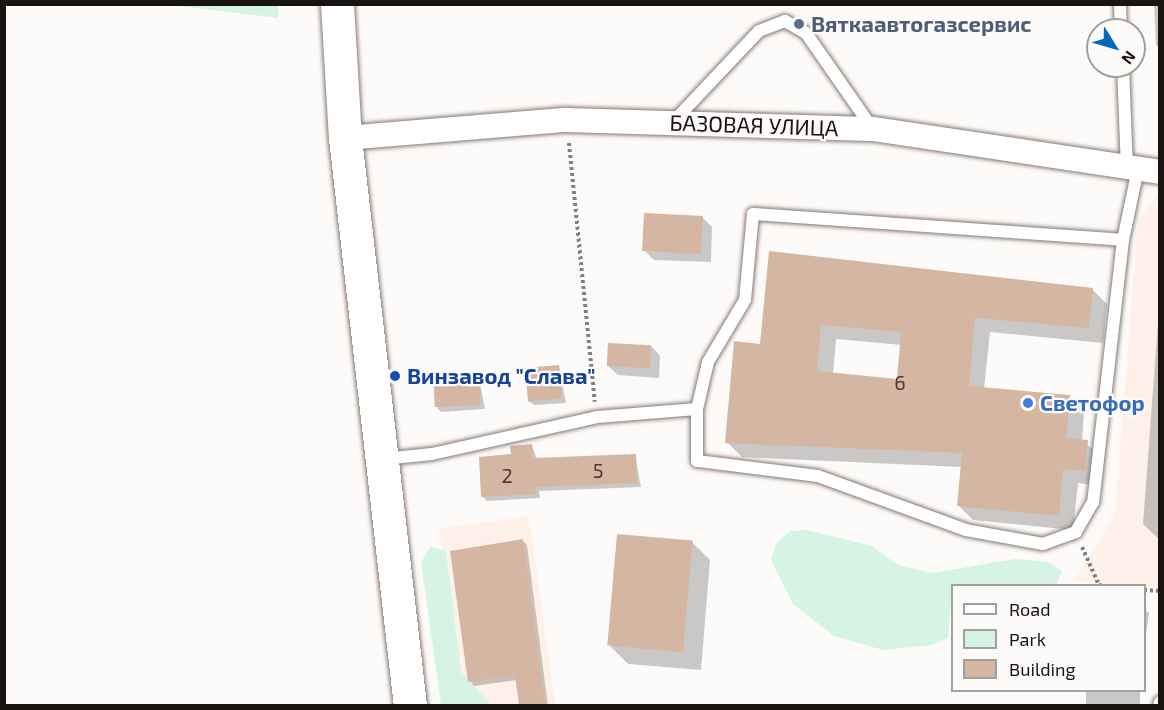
<!DOCTYPE html>
<html>
<head>
<meta charset="utf-8">
<style>
  body { margin:0 }
  #map { position:relative; width:1164px; height:710px; overflow:hidden; background:#fdfbf9; font-family:"Exo 2",sans-serif }
  div>[style] { position:absolute }
  [style*='--x'] { left:calc(var(--x)*1px); top:calc(var(--y)*1px); width:calc(var(--w)*1px); rotate:calc(var(--a)*1deg) }
  .built>* { inset:0; background:#fdf1e9; transform-origin:0 0 }
  .green>* { inset:0; background:#d5f4e3 }
  .shadow>* { inset:0; background:#0003; transform-origin:0 0 }
  .building>* { inset:0; background:#d4b6a2; transform-origin:0 0 }
  .path>* { height:4px; margin-top:-2px; transform-origin:0; background:repeating-linear-gradient(90deg,#827f7c 0 3px,transparent 0 6px) }
  .roads { filter:drop-shadow(0 0 2px #867a72) drop-shadow(0 0 2px #867a72) }
  .lane>* { height:12px; margin:-6px; padding:0 6px; transform-origin:6px; border-radius:6px; background:#fff }
  .street>* { height:24px; margin:-12px; padding:0 12px; transform-origin:12px; border-radius:12px; background:#fff }
  .secondary>* { height:33px; margin:-16.5px; padding:0 16.5px; transform-origin:16.5px; border-radius:16.5px; background:#fff }
  .dots>* { width:16px; height:16px; translate:-50% -50%; box-sizing:border-box; border:3px solid #fdfbf9; border-radius:50% }
  span { translate:-50% -50%; white-space:nowrap; text-align:center; line-height:1.15; -webkit-text-stroke:4.5px #fdfbf9; paint-order:stroke }
  .number-label { font-size:20px; color:#483c35 }
  .number-label span { -webkit-text-stroke-width:0 }
  .service-label { font-size:22px; color:#4e5e75; font-weight:700 }
  .left { translate:0 -50%; text-align:left }
  .street-label { font-size:22px; color:#191411 }
  .transit-label { font-size:22px; color:#164399; font-weight:700 }
  .shop-label { font-size:22px; color:#366cbe; font-weight:700 }
  .frame { position:absolute; inset:0; border:6px solid #191411; pointer-events:none }
  .legend { position:absolute; left:951px; top:584px; width:195px; height:108px; box-sizing:border-box; background:#fdfbf9; border:2px solid #a29f9c; margin:0; padding:8px 10px; list-style:none; font-size:18px; color:#191411 }
  .legend li { display:flex; align-items:center; gap:12px; height:30px }
  .legend b { width:30px; border:2px solid #a29f9c }
  .north { position:absolute; left:1086px; top:18px; width:60px; height:60px; box-sizing:border-box; background:#fdfbf9; border:2px solid #a29f9c; border-radius:50%; rotate:127deg; font-size:16px; font-weight:700; line-height:24px; text-align:center; color:#191411 }
  .north::after { content:''; display:block; margin:auto; width:21px; height:27px; background:#046ab6; clip-path:polygon(50% 0,100% 100%,50% 72%,0 100%) }
</style>
</head>
<body>
<div id="map">
  <div class="built">
    <i style="clip-path:polygon(1156px 196px,1160px 197px,1159px 591px,1074px 581px,1115px 515px,1138px 221px)"></i>
    <i style="left:529px;top:516px;width:191px;height:91px;rotate:82deg"></i>
  </div>
  <div class="green">
    <i style="clip-path:polygon(170px 5px,278px 5px,278px 18px)"></i>
    <i style="clip-path:polygon(807px 530px,872px 546px,898px 565px,932px 573px,1015px 559px,1048px 562px,1062px 571px,1056px 585px,952px 586px,948px 638px,932px 645px,883px 650px,834px 636px,793px 604px,771px 559px,777px 543px,790px 531px)"></i>
    <i style="clip-path:polygon(431px 546px,446px 552px,461px 672px,491px 705px,441px 705px,421px 562px)"></i>
  </div>
  <div class="shadow">
    <i style="clip-path:polygon(1154px 4px,1160px 4px,1160px 49px,1156px 45px)"></i>
    <i style="clip-path:polygon(702px 217px,712px 227px,711px 262px,654px 260px,644px 250px)"></i>
    <i style="clip-path:polygon(evenodd,770px 253px,1092px 289px,1107px 304px,1103px 343px,990px 332px,984px 389px,1069px 397px,1084px 412px,1082px 441px,1103px 457px,1100px 486px,1078px 483px,1073px 530px,973px 520px,958px 505px,962px 467px,742px 457px,727px 442px,762px 345px,770px 253px,836px 339px,902px 345px,898px 381px,833px 374px,836px 339px)"></i>
    <i style="clip-path:polygon(1158px 323px,1160px 323px,1160px 540px,1143px 524px)"></i>
    <i style="clip-path:polygon(651px 346px,660px 356px,659px 378px,618px 375px,608px 366px)"></i>
    <i style="clip-path:polygon(559px 366px,566px 403px,534px 405px,529px 401px)"></i>
    <i style="clip-path:polygon(478px 373px,485px 409px,441px 412px,437px 408px)"></i>
    <i style="clip-path:polygon(532px 446px,537px 459px,635px 455px,641px 487px,539px 491px,540px 498px,487px 501px,483px 497px,512px 456px)"></i>
    <i style="clip-path:polygon(522px 540px,527px 545px,548px 706px,521px 706px,517px 680px,474px 686px,470px 681px)"></i>
    <i style="clip-path:polygon(692px 542px,710px 560px,701px 670px,628px 664px,610px 646px)"></i>
    <i style="clip-path:polygon(1144px 609px,1149px 613px,1144px 650px)"></i>
    <i style="left:1086px;top:690px;width:54px;height:16px"></i>
  </div>
  <div class="building">
    <i style="left:644px;top:213px;width:59px;height:38px;rotate:3deg"></i>
    <i style="clip-path:polygon(evenodd,769px 251px,1093px 288px,1089px 328px,975px 318px,969px 386px,1070px 395px,1066px 438px,1088px 440px,1085px 471px,1063px 469px,1059px 516px,957px 506px,962px 453px,725px 443px,734px 341px,760px 344px,769px 251px,821px 325px,901px 332px,897px 379px,817px 371px,821px 325px)"></i>
    <i style="left:608px;top:343px;width:43px;height:23px;rotate:3deg"></i>
    <i style="left:559px;top:365px;width:34px;height:34px;rotate:85deg"></i>
    <i style="left:479px;top:371px;width:34px;height:46px;rotate:87deg"></i>
    <i style="clip-path:polygon(532px 444px,533px 458px,636px 454px,637px 483px,535px 487px,536px 494px,481px 497px,479px 457px,511px 454px,510px 446px)"></i>
    <i style="left:617px;top:534px;width:76px;height:112px;rotate:5deg"></i>
    <i style="clip-path:polygon(523px 539px,545px 705px,519px 705px,515px 675px,468px 682px,450px 551px)"></i>
  </div>
  <div class="path">
    <i style="--x:569;--y:143;--w:260;--a:84.3"></i>
    <i style="--x:1082;--y:547;--w:42;--a:65.9"></i>
    <i style="--x:1099;--y:585;--w:5;--a:11"></i>
    <i style="--x:1144;--y:590;--w:16;--a:4"></i>
  </div>
  <div class="roads">
    <div class="lane">
      <i style="--x:1120;--y:4;--w:26;--a:88"></i>
      <i style="--x:1123;--y:66;--w:102;--a:87.8"></i>
      <i style="--x:673;--y:122;--w:125;--a:-46.6"></i>
      <i style="--x:759;--y:31;--w:28;--a:-21"></i>
      <i style="--x:785;--y:21;--w:24;--a:30"></i>
      <i style="--x:806;--y:33;--w:116;--a:55.2"></i>
      <i style="--x:753;--y:214;--w:371;--a:4"></i>
      <i style="--x:1123;--y:240;--w:264;--a:96.5"></i>
      <i style="--x:1093;--y:502;--w:34;--a:120"></i>
      <i style="--x:1076;--y:532;--w:35;--a:160"></i>
      <i style="--x:1043;--y:544;--w:78;--a:-169.7"></i>
      <i style="--x:966;--y:530;--w:158;--a:-160"></i>
      <i style="--x:818;--y:476;--w:122;--a:-172.9"></i>
      <i style="--x:697;--y:461;--w:52;--a:-90"></i>
      <i style="--x:697;--y:409;--w:48;--a:-76.8"></i>
      <i style="--x:708;--y:362;--w:72;--a:-59.2"></i>
      <i style="--x:745;--y:300;--w:86;--a:-84.7"></i>
      <i style="--x:1123;--y:240;--w:73;--a:-78.1"></i>
      <i style="--x:383;--y:459;--w:49;--a:-5.8"></i>
      <i style="--x:432;--y:454;--w:169;--a:-12.6"></i>
      <i style="--x:597;--y:417;--w:100;--a:-4.6"></i>
      <i style="--x:1159;--y:706;--w:4;--a:-76"></i>
    </div>
    <div class="street">
      <i style="--x:345;--y:138;--w:222;--a:-4.7"></i>
      <i style="--x:566;--y:120;--w:307;--a:1.7"></i>
      <i style="--x:873;--y:129;--w:290;--a:8.5"></i>
    </div>
    <div class="secondary">
      <i style="--x:337;--y:4;--w:134;--a:86.6"></i>
      <i style="--x:345;--y:138;--w:572;--a:83.47"></i>
    </div>
  </div>
  <div class="dots">
    <i style="left:799px;top:24px;background:#5c6f8a"></i>
    <i style="left:395px;top:376px;background:#1a4fb4"></i>
    <i style="left:1028px;top:403px;background:#3f7fe0"></i>
  </div>
  <div class="number-label">
    <span style="left:900px;top:382px">6</span>
    <span style="left:598px;top:470px">5</span>
    <span style="left:507px;top:475px">2</span>
  </div>
  <div class="service-label">
    <span class="left" style="left:811px;top:24px">Вяткаавтогазсервис</span>
  </div>
  <div class="street-label">
    <span style="left:754px;top:125px;rotate:2deg">БАЗОВАЯ УЛИЦА</span>
  </div>
  <div class="transit-label">
    <span class="left" style="left:407px;top:376px">Винзавод "Слава"</span>
  </div>
  <div class="shop-label">
    <span class="left" style="left:1040px;top:403px">Светофор</span>
  </div>
  <div class="frame"></div>
  <ul class="legend">
  <li><b style="height:8px;background:#fff"></b>Road</li>
  <li><b style="height:16px;background:#d5f4e3"></b>Park</li>
  <li><b style="height:16px;background:#d4b6a2"></b>Building</li>
  </ul>
  <div class="north">N</div>
</div>
</body>
</html>
